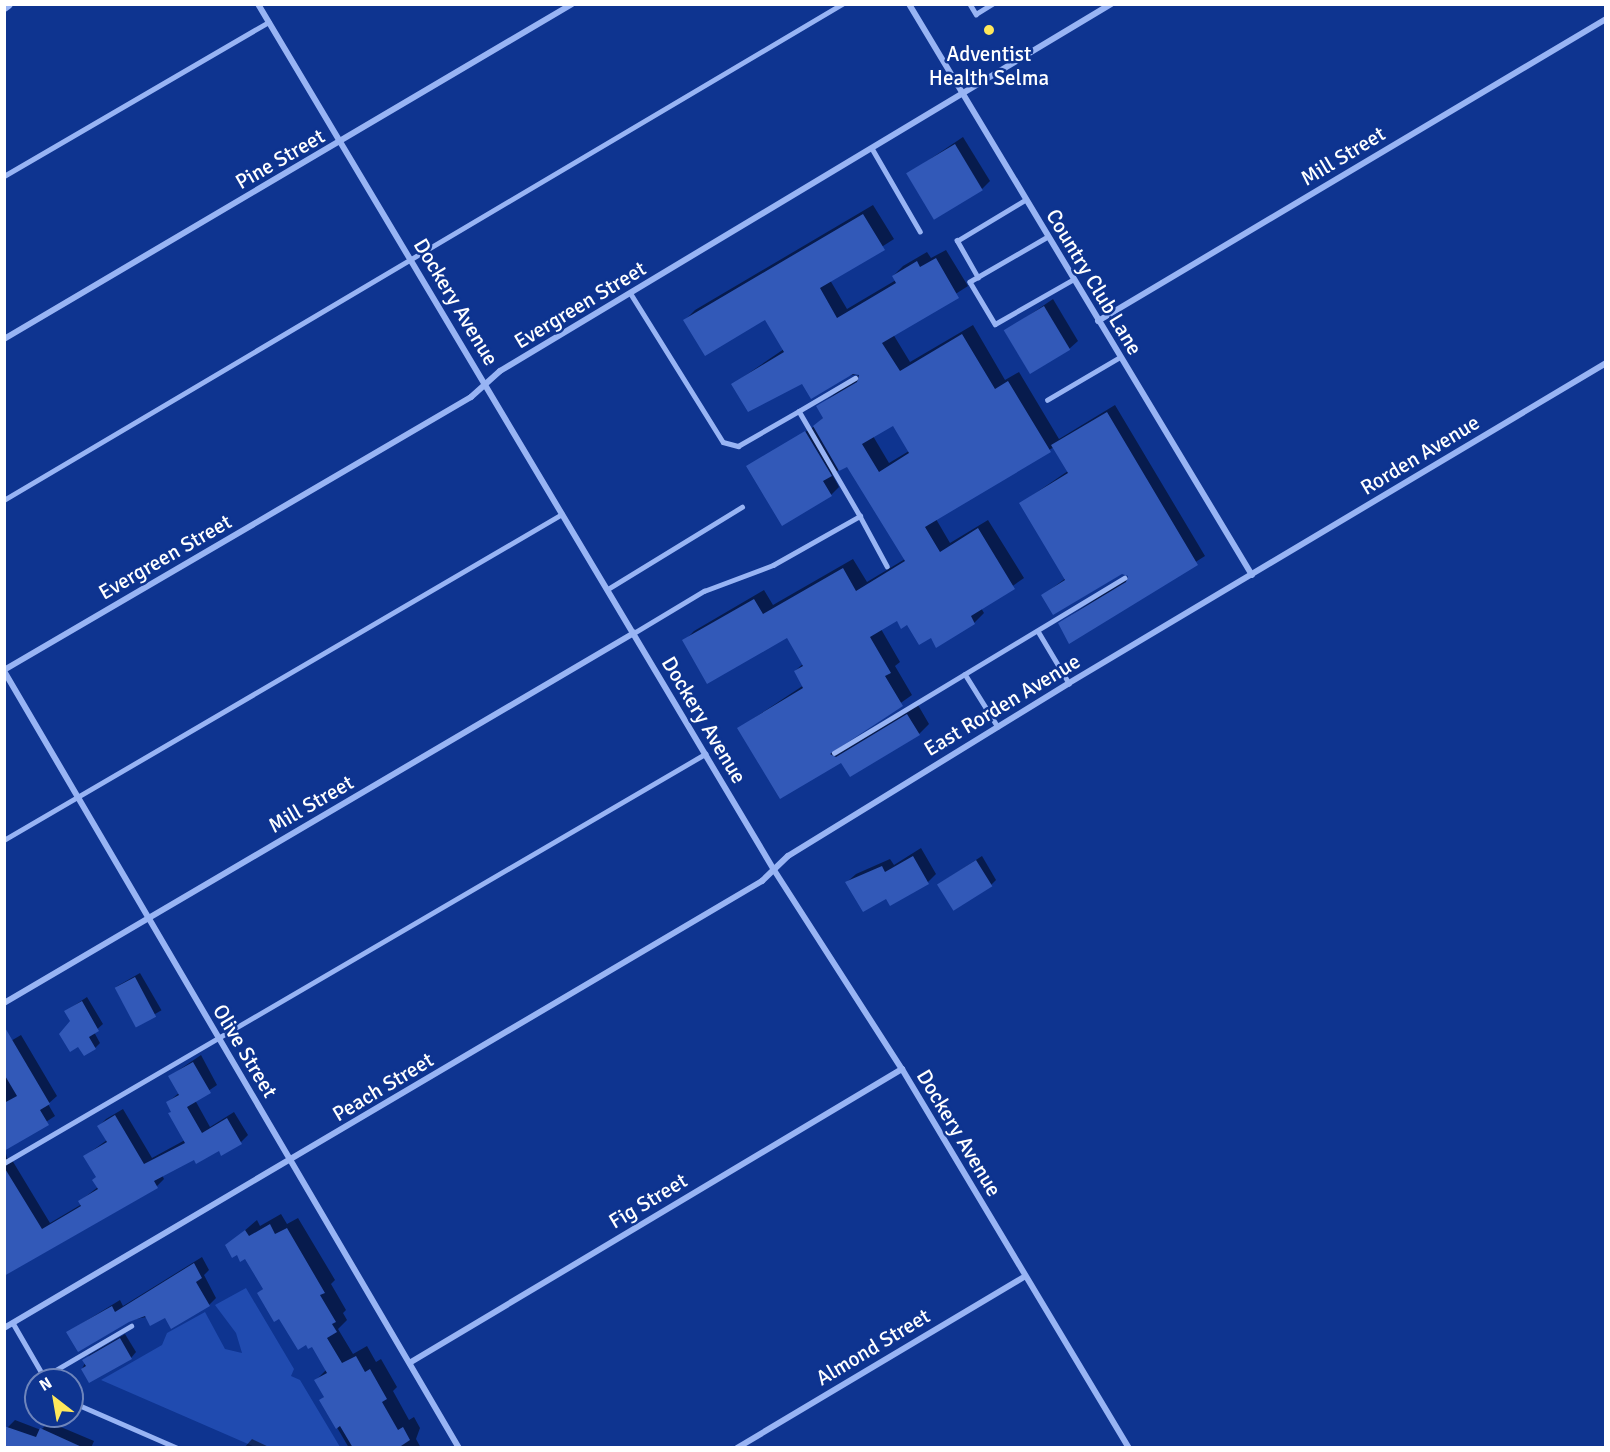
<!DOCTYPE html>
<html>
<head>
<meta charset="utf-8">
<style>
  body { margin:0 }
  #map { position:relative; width:1610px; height:1452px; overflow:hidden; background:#0e3490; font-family:Signika,sans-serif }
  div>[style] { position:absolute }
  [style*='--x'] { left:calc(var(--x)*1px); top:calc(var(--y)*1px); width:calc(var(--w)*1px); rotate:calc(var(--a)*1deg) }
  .green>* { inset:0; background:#204bb0 }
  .shadow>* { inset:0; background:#0007; transform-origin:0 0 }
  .building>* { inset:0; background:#3259b8; transform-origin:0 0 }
  .service>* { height:4.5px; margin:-2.25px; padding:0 2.25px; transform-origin:2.25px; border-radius:2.25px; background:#98b4f4 }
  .minor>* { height:6px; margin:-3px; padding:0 3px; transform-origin:3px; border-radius:3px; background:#98b4f4 }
  .tertiary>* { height:10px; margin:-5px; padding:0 5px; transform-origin:5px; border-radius:5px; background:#98b4f4 }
  .dots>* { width:16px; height:16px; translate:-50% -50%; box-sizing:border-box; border:3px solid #0e3490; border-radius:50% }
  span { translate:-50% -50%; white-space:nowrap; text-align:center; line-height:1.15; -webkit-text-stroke:5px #0e3490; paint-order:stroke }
  .poi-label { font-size:21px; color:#fff }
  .street-label { font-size:21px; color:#fff }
  .frame { position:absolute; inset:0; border:6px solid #fff; pointer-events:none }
  .north { position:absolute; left:24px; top:1368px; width:60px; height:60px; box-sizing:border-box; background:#0e3490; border:2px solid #6e85bc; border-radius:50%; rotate:329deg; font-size:16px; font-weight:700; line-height:24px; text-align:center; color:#fff }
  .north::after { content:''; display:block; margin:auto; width:21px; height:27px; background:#ffe85b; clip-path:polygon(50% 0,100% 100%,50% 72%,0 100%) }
</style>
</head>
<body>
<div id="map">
  <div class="green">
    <i style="clip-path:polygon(246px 1288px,294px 1369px,291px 1376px,300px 1380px,340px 1447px,255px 1447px,101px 1380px,162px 1345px,167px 1333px,205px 1312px,225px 1349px,242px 1353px,236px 1333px,215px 1305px)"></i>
  </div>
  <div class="shadow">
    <i style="clip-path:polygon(963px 137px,990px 181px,982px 189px,908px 174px)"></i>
    <i style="clip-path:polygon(evenodd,873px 205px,894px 239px,830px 280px,847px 309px,896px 280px,893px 276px,903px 266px,927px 252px,931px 258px,946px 250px,968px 286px,893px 334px,910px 362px,973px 325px,1005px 380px,1019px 372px,1059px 439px,1115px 405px,1205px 556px,1070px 642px,1060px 623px,1129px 576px,1122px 572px,1043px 595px,1066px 578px,1021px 503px,1068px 471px,1054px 447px,936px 519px,950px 543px,988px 520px,1024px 578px,981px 608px,984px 613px,974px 623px,937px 646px,931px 636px,897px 619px,881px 629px,900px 662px,895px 666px,912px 695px,841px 745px,847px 748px,918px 705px,929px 724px,919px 734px,841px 761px,739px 728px,804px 685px,795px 671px,804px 663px,788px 636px,684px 641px,694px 631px,764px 590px,773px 605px,853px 559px,867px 582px,905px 559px,848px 465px,832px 474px,839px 487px,831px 495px,748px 466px,815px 426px,824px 417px,818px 407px,860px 374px,803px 382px,733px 384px,784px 349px,765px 318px,685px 320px,695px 310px,873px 205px,894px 424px,909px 451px,889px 463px,873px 436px,894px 424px)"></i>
    <i style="clip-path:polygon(1053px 299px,1078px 341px,1069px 349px,1006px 331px)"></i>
    <i style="clip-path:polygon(921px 848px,936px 874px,928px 882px,886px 896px,847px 882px,856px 874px,890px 859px,894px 865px)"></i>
    <i style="clip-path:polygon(982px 856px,996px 880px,991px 885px,939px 884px)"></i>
    <i style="left:140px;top:973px;width:43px;height:27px;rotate:60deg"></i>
    <i style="clip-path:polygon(87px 997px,103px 1024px,94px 1032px,100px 1043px,95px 1048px,66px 1011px)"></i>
    <i style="clip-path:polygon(21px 1035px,57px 1096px,48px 1104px,55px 1116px,5px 1149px,7px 1158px,12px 1160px,50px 1223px,82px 1204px,80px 1201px,98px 1187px,97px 1177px,85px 1156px,107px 1140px,99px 1126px,106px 1119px,123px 1109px,152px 1158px,185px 1140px,168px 1102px,179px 1093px,170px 1076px,201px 1055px,217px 1085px,195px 1100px,210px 1127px,234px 1112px,248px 1135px,241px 1142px,194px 1158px,162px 1175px,164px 1179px,157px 1186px,4px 1269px,4px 1045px)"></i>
    <i style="clip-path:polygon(281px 1214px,287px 1224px,298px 1218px,335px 1280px,331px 1284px,346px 1310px,343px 1313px,347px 1320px,338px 1329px,353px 1354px,367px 1346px,376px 1362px,381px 1359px,397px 1387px,393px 1391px,409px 1420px,414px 1417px,420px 1428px,416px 1439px,421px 1448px,349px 1448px,321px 1400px,325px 1396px,316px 1380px,327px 1369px,312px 1345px,259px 1293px,264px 1288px,246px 1257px,227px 1246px,257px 1220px,260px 1226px)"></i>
    <i style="clip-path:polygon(202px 1257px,209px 1270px,204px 1275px,216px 1298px,209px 1305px,68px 1332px,120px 1300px,123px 1306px)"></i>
    <i style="clip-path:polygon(125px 1334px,136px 1352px,131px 1358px,82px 1369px,89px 1355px)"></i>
    <i style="clip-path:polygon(15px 1420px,41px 1430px,49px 1422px,94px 1441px,91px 1448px,4px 1448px,8px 1427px)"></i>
    <i style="clip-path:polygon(252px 1439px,271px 1448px,244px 1448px)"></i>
  </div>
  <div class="building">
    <i style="left:955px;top:144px;width:54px;height:57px;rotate:59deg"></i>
    <i style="clip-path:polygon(evenodd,863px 214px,885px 250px,820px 288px,837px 318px,896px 283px,892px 276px,917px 261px,920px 267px,936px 258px,959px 298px,882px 343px,900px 371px,962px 334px,995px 389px,1008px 381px,1051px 452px,925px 527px,940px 552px,978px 528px,1015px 589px,971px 616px,975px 624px,936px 648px,931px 638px,919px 645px,907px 625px,901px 629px,897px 621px,870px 637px,891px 673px,885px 676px,903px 706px,830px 754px,836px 757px,907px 714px,920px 735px,850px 777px,841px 763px,780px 799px,737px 728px,803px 688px,794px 671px,803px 666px,787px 638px,707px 684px,682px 640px,754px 599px,763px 614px,843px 568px,856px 591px,905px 561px,847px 467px,839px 471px,813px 426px,823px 418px,816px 406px,857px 382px,859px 375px,853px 374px,811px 399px,802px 384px,748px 412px,731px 384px,784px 352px,765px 320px,705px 356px,683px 320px,863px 214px,893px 426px,909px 453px,879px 472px,862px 444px,893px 426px)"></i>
    <i style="left:1044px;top:306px;width:51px;height:47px;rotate:59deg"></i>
    <i style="clip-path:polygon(1107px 412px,1198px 565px,1069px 644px,1058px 623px,1126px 582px,1128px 576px,1122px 574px,1053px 615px,1041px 595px,1065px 580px,1019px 503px,1068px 473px,1051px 445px)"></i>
    <i style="clip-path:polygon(805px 431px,832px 476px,823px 481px,832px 496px,782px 526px,746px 466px)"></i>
    <i style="clip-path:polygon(913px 856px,929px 884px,890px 906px,886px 899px,863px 912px,845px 882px,882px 866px,885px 872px)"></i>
    <i style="left:976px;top:860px;width:31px;height:46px;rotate:58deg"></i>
    <i style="left:135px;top:977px;width:45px;height:23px;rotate:62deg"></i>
    <i style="clip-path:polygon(82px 1001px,99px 1031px,89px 1037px,96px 1049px,84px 1056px,78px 1047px,70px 1052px,59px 1034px,70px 1021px,64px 1011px)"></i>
    <i style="clip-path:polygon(4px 1026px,50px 1104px,40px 1110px,49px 1125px,4px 1151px,4px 1103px,17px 1096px,4px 1074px)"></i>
    <i style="clip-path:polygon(193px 1062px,211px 1093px,187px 1107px,202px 1133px,227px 1118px,242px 1144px,221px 1156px,219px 1151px,196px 1164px,194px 1160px,154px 1181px,158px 1188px,4px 1276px,4px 1167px,42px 1229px,81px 1206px,78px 1201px,98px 1189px,92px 1180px,96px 1177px,83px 1156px,107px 1142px,97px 1126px,115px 1115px,144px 1164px,185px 1143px,168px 1113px,171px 1112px,166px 1102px,179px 1095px,168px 1076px)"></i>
    <i style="clip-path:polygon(270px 1224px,275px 1234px,287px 1228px,325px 1293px,320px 1295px,336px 1322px,332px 1324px,337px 1332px,327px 1338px,342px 1363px,356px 1356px,365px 1372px,370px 1369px,387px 1399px,382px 1402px,398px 1430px,403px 1427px,410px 1440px,398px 1448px,353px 1448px,340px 1426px,336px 1429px,319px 1400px,324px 1397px,314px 1380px,327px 1373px,312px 1347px,308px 1349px,306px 1345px,298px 1350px,279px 1319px,274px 1322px,257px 1293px,263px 1289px,245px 1259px,240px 1262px,237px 1255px,232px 1258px,225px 1245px,245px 1230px,249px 1236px)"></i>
    <i style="clip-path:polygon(194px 1263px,202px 1278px,196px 1282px,210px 1306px,171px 1329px,165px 1318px,150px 1326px,145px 1316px,129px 1322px,78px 1352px,66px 1332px,112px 1306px,115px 1312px)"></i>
    <i style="clip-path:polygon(120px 1338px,132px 1359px,89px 1383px,81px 1369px,86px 1366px,82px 1360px)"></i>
    <i style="clip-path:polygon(4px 1426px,36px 1437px,40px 1428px,84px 1448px,4px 1448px)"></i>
  </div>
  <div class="service">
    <i style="--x:970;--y:4;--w:12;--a:59"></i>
    <i style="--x:976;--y:14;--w:19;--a:-32"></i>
    <i style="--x:873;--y:150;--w:94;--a:59.9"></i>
    <i style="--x:4;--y:176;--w:306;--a:-30.2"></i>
    <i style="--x:1048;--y:237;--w:90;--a:150"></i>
    <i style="--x:970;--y:282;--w:49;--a:59.2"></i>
    <i style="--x:995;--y:324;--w:89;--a:-29.7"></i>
    <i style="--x:978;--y:278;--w:43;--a:-119.6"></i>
    <i style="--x:957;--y:241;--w:79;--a:-31.1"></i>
    <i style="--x:631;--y:294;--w:174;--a:58.1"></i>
    <i style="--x:723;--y:442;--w:16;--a:15"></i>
    <i style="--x:738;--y:446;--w:70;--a:-29.8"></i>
    <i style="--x:799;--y:411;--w:121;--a:59.8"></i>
    <i style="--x:1047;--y:400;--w:85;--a:-30.5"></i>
    <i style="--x:799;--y:411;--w:65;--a:-30.5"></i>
    <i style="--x:4;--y:500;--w:974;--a:-30.62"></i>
    <i style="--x:608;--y:589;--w:157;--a:-31.5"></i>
    <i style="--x:1038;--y:631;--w:61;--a:59.2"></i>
    <i style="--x:634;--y:633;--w:82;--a:-31"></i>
    <i style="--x:704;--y:591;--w:74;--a:-20.6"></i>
    <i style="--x:773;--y:565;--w:100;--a:-29.4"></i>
    <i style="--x:860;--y:516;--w:57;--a:61.6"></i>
    <i style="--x:965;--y:674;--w:62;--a:58.1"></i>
    <i style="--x:834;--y:753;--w:339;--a:-31.1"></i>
    <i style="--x:4;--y:840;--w:646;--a:-30.29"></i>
    <i style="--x:4;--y:1163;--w:812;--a:-30.26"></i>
    <i style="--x:13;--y:1323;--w:66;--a:59.9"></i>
    <i style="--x:44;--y:1377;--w:101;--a:-30.4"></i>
    <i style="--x:72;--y:1402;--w:116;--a:23.5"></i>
  </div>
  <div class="minor">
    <i style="--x:258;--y:4;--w:1008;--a:59.21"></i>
    <i style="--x:774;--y:870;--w:237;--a:57.3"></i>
    <i style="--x:902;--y:1069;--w:442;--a:59.1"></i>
    <i style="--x:909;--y:4;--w:666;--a:59.01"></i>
    <i style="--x:1098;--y:321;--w:591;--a:-30.73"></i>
    <i style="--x:4;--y:339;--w:659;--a:-30.53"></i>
    <i style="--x:4;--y:670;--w:541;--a:-30.31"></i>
    <i style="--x:471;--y:397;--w:39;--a:-42"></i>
    <i style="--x:500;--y:371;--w:713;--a:-30.99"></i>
    <i style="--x:4;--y:671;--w:900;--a:59.65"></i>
    <i style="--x:4;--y:1003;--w:731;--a:-30.43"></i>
    <i style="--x:4;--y:1328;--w:880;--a:-30.53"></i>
    <i style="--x:762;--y:881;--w:36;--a:-44"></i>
    <i style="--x:788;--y:856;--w:330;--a:-31.6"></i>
    <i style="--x:1069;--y:683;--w:625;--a:-30.79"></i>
    <i style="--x:411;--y:1362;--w:572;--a:-30.83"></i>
    <i style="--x:737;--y:1448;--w:335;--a:-30.8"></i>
  </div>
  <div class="tertiary">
    <i style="--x:4;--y:7;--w:5;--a:-37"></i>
  </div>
  <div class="dots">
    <i style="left:989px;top:30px;background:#ffe85b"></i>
  </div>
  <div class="poi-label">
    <span style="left:989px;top:66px">Adventist<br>Health Selma</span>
  </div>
  <div class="street-label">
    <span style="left:1343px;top:156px;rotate:-31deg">Mill Street</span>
    <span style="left:280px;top:159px;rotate:-30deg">Pine Street</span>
    <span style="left:1094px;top:282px;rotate:59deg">Country Club Lane</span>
    <span style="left:456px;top:302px;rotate:59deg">Dockery Avenue</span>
    <span style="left:580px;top:305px;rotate:-31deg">Evergreen Street</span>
    <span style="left:1420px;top:455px;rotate:-31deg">Rorden Avenue</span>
    <span style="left:165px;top:557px;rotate:-30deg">Evergreen Street</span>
    <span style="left:1002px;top:705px;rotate:-31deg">East Rorden Avenue</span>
    <span style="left:704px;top:720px;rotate:59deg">Dockery Avenue</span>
    <span style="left:311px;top:804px;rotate:-30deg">Mill Street</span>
    <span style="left:245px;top:1051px;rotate:59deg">Olive Street</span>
    <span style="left:383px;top:1087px;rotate:-31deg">Peach Street</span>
    <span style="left:959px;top:1133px;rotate:59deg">Dockery Avenue</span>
    <span style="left:648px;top:1201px;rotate:-31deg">Fig Street</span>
    <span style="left:873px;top:1347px;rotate:-31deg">Almond Street</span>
  </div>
  <div class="frame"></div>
  <div class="north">N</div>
</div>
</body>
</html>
